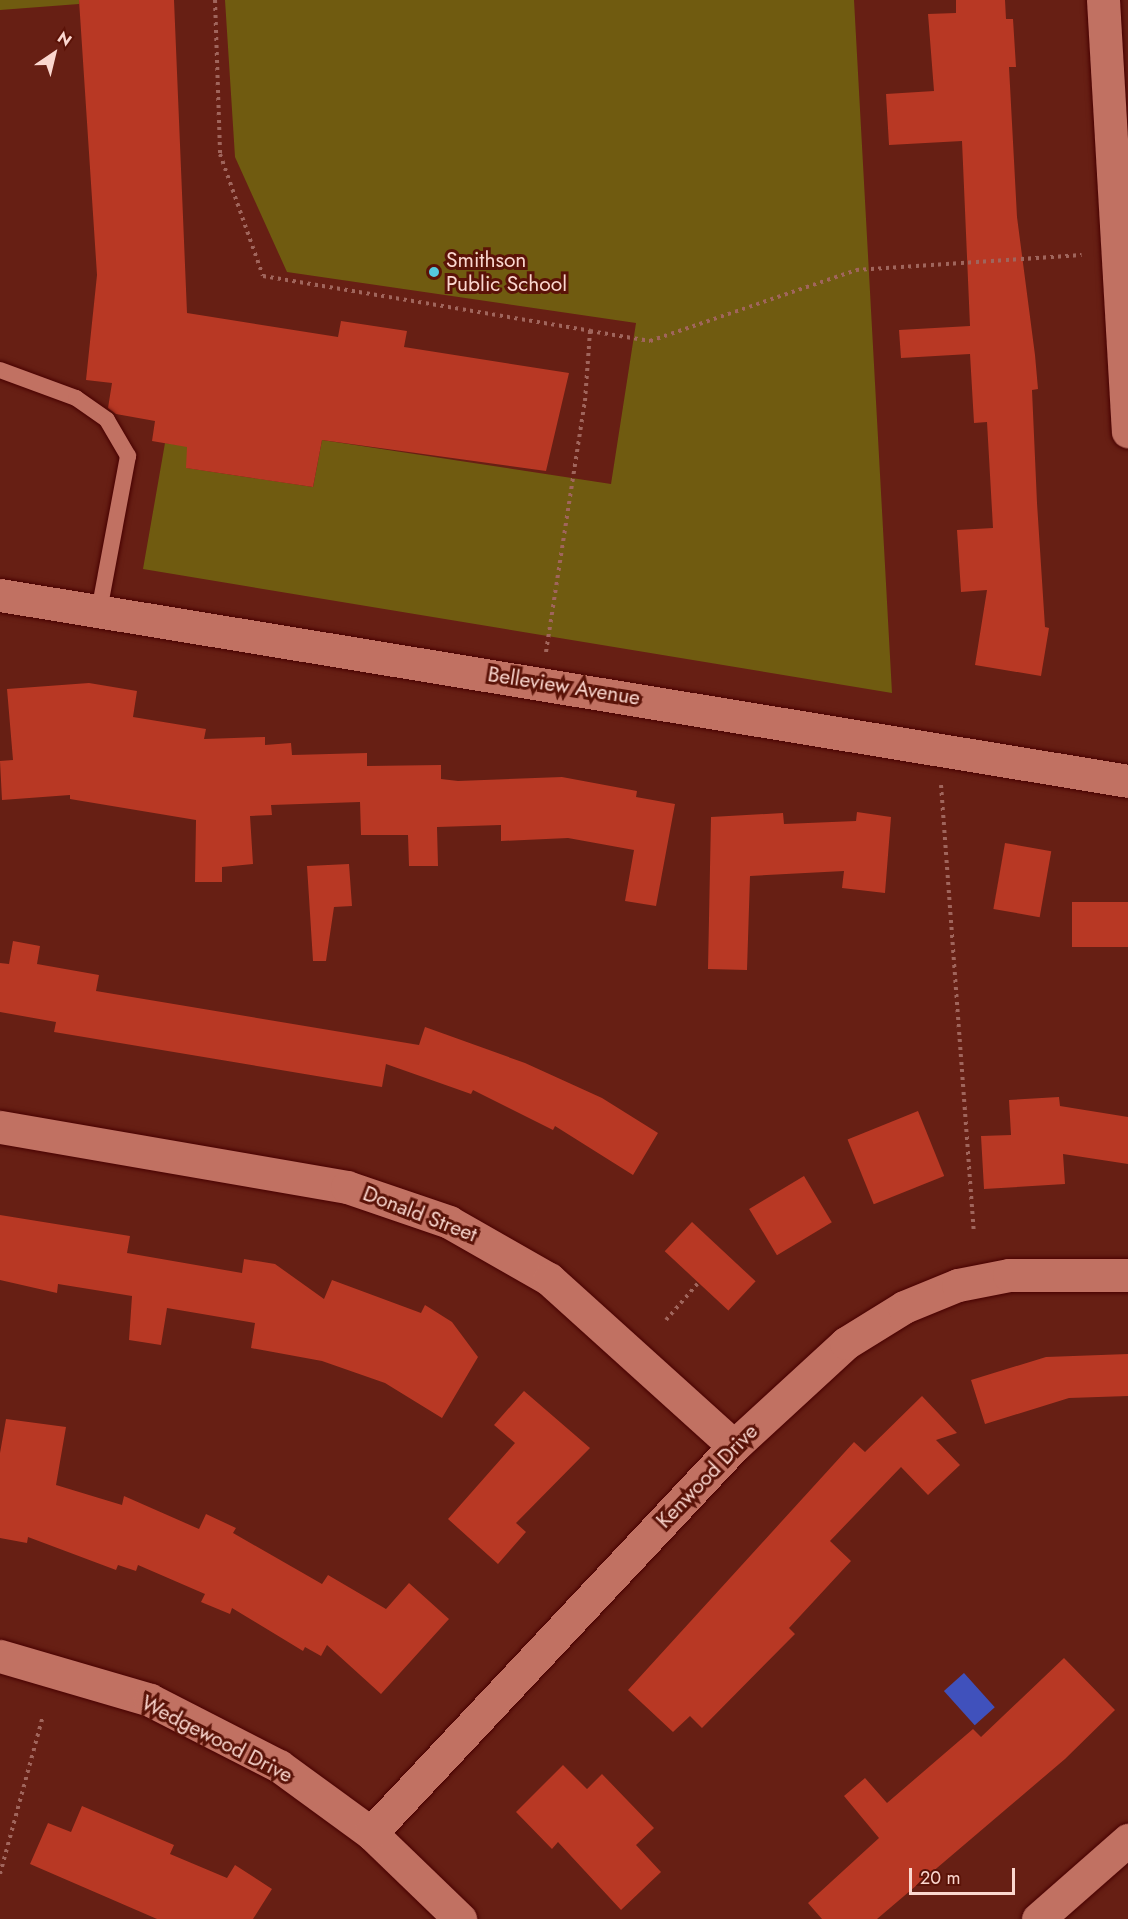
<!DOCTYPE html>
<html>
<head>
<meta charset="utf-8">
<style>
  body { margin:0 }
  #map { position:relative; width:1128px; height:1919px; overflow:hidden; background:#671f14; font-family:Jost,sans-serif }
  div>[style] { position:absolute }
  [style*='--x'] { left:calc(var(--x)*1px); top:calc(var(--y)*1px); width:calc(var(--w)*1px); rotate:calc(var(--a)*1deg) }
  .green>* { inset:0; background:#705b10 }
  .water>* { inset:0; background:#4051bc; transform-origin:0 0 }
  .building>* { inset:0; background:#b83824; transform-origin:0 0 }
  .path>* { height:4px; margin-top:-2px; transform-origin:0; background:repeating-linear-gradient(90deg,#a0655c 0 3px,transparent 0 7.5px) }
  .roads { filter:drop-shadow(0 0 2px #480000) drop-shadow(0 0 2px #480000) }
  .service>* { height:16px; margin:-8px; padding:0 8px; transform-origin:8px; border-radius:8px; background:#c17162 }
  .minor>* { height:33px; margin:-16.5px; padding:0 16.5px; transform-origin:16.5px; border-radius:16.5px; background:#c17162 }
  .dots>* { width:16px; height:16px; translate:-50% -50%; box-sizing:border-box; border:3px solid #5b1308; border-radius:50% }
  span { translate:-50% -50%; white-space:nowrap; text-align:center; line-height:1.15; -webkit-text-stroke:6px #5b1308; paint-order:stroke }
  .poi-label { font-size:21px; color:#fbd7cf }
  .left { translate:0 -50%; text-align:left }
  .street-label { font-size:21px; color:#fbd7cf }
  .north { position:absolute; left:24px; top:24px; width:60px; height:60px; -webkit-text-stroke:4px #5b1308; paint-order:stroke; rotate:35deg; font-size:16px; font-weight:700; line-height:24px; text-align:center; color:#fbd7cf }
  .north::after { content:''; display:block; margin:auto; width:21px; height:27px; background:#fbd7cf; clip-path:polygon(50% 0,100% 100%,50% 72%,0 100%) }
  .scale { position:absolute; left:909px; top:1868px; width:106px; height:27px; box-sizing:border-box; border:3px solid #fbd7cf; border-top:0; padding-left:8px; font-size:18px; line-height:21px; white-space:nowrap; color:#fbd7cf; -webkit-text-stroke:4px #5b1308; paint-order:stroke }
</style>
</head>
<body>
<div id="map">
  <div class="green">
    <i style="clip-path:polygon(0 0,79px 0,79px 4px,0 10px)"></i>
    <i style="clip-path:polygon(225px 0,854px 0,892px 693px,143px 569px,165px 443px,187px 446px,187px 468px,313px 487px,322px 440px,611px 484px,636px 323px,287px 272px,235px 157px)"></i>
  </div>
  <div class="water">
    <i style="left:964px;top:1673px;width:46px;height:27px;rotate:48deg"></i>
  </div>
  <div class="building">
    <i style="clip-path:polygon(79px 0,174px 0,187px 313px,338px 337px,341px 321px,407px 331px,404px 347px,569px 373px,546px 471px,322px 440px,313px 487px,186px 468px,187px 447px,152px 441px,155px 421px,116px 414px,108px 408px,112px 383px,86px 380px,97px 275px)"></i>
    <i style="clip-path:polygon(956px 0,1005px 0,1006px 19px,1013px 19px,1016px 67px,1009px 67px,1017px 217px,1035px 355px,1038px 389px,1032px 390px,1037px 503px,1045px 627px,1049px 628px,1041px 676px,975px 665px,987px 590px,961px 592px,957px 530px,993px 528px,987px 422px,974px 423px,970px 354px,901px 358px,899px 330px,970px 326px,962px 141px,889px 145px,886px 94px,934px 91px,928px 14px,956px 13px)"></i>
    <i style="clip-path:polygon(89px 683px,137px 691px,133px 717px,206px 729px,204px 739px,265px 737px,265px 745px,291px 743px,292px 755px,367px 753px,367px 766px,441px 765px,441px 779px,458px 781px,562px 777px,637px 791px,636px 797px,675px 804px,656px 906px,625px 901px,634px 850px,568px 838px,501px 841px,501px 825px,437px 827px,438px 866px,409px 866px,408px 835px,361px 835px,360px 802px,271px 805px,272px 815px,250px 816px,253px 864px,222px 867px,222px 882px,195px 882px,196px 820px,70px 799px,70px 795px,2px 800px,0 761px,13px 760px,7px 689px)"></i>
    <i style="clip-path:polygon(857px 812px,891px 817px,885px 893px,842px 888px,844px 871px,750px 876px,747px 970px,708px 969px,711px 817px,783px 813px,784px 824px,856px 821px)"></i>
    <i style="left:1005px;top:843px;width:47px;height:67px;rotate:10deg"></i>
    <i style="clip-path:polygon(349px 864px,352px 906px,334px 907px,326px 961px,313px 961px,307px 866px)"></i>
    <i style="left:1128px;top:902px;width:45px;height:56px;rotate:90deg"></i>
    <i style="clip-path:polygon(13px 941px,40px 946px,37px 964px,99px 975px,96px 991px,419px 1045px,425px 1027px,525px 1063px,602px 1098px,658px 1133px,633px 1175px,555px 1126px,553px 1130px,473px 1090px,471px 1094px,386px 1064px,382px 1087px,54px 1032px,56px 1022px,0 1012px,0 963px,9px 964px)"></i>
    <i style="clip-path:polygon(1059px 1097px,1060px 1106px,1128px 1117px,1128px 1164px,1063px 1154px,1065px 1184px,984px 1189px,981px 1136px,1011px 1135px,1009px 1100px)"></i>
    <i style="left:918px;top:1111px;width:70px;height:76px;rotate:68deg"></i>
    <i style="left:804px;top:1176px;width:54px;height:64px;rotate:59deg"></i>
    <i style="clip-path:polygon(0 1215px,130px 1236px,127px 1253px,242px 1273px,244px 1259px,275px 1264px,324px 1299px,332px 1280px,421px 1313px,425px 1305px,452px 1322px,478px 1357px,442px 1418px,385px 1383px,322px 1361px,251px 1348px,255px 1323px,167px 1308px,161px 1345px,129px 1340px,132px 1296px,58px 1284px,57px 1293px,0 1280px)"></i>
    <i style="left:692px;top:1222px;width:87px;height:40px;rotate:43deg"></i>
    <i style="clip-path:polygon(1128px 1354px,1128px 1396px,1069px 1398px,985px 1424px,971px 1380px,1046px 1357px)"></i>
    <i style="clip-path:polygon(524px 1391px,590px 1448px,516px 1523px,526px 1532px,498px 1564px,448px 1519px,515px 1443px,494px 1425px)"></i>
    <i style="clip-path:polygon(922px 1396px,957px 1433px,936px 1440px,960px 1465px,928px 1495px,901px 1467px,830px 1541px,851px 1561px,789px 1628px,795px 1634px,702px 1728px,690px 1716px,673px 1732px,628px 1690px,854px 1442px,865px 1452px)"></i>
    <i style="clip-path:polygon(6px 1419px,66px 1427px,56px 1485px,122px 1505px,124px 1496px,199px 1529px,206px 1514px,236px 1528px,233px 1533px,322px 1584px,328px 1575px,386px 1609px,409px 1583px,449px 1619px,381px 1694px,327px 1645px,321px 1656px,305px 1647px,303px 1651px,232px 1608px,230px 1614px,201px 1602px,205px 1594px,138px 1565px,136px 1571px,118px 1565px,116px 1570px,28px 1537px,27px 1543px,0 1538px,0 1453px)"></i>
    <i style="clip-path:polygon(1064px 1658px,1115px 1710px,1065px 1759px,877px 1919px,822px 1919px,808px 1903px,879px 1838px,844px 1796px,865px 1778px,887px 1803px,973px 1729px,981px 1737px)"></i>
    <i style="clip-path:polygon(563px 1765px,587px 1789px,602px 1774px,654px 1828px,636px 1845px,661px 1872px,621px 1910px,558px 1842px,552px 1849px,516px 1812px)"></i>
    <i style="clip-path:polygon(82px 1806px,174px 1845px,170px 1854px,227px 1878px,235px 1865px,272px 1889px,253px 1919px,157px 1919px,30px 1864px,48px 1823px,71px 1832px)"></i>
  </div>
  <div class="path">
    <i style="--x:215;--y:0;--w:154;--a:88.1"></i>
    <i style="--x:220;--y:154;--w:129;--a:70.6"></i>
    <i style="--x:263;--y:276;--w:332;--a:9.5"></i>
    <i style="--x:546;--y:652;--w:254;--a:-81.2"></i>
    <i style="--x:585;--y:401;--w:70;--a:-85.9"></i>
    <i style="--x:590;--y:331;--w:61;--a:9.5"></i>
    <i style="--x:650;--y:341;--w:218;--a:-19"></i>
    <i style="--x:856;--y:270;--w:226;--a:-3.8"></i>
    <i style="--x:941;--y:785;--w:449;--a:85.8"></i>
    <i style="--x:666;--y:1320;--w:50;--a:-49"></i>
    <i style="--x:0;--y:1874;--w:164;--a:-74.8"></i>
  </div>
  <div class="roads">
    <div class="service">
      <i style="--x:0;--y:370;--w:81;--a:20.2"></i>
      <i style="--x:76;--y:398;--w:38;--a:35"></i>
      <i style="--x:107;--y:420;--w:42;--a:59.7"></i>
      <i style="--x:128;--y:456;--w:158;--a:100.6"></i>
    </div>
    <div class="minor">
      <i style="--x:1103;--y:0;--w:432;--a:86.7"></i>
      <i style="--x:0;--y:595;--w:1143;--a:9.36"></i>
      <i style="--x:0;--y:1127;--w:352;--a:9.8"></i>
      <i style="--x:347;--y:1187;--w:108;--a:18.9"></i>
      <i style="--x:449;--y:1222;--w:115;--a:29.7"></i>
      <i style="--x:549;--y:1279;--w:249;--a:42.1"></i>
      <i style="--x:0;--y:1656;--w:156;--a:16.3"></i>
      <i style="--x:150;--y:1700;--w:145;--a:27.1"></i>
      <i style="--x:279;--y:1766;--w:114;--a:36.1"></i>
      <i style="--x:371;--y:1833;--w:124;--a:44"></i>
      <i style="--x:371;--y:1833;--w:531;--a:-46.83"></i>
      <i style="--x:734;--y:1446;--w:152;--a:-42.6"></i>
      <i style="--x:846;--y:1343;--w:68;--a:-31.8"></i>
      <i style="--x:904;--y:1307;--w:58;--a:-22.2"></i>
      <i style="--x:958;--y:1285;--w:52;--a:-11.1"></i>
      <i style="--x:1009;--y:1275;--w:119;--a:0"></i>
      <i style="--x:1038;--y:1919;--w:120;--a:-41.3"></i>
    </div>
  </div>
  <div class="dots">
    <i style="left:434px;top:272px;background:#55cadf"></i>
  </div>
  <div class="poi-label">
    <span class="left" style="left:446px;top:272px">Smithson<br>Public School</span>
  </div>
  <div class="street-label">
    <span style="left:564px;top:686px;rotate:9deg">Belleview Avenue</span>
    <span style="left:420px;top:1214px;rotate:21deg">Donald Street</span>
    <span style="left:707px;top:1476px;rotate:-46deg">Kenwood Drive</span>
    <span style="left:217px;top:1739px;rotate:27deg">Wedgewood Drive</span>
  </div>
  <div class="north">N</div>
  <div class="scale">20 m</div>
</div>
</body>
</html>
